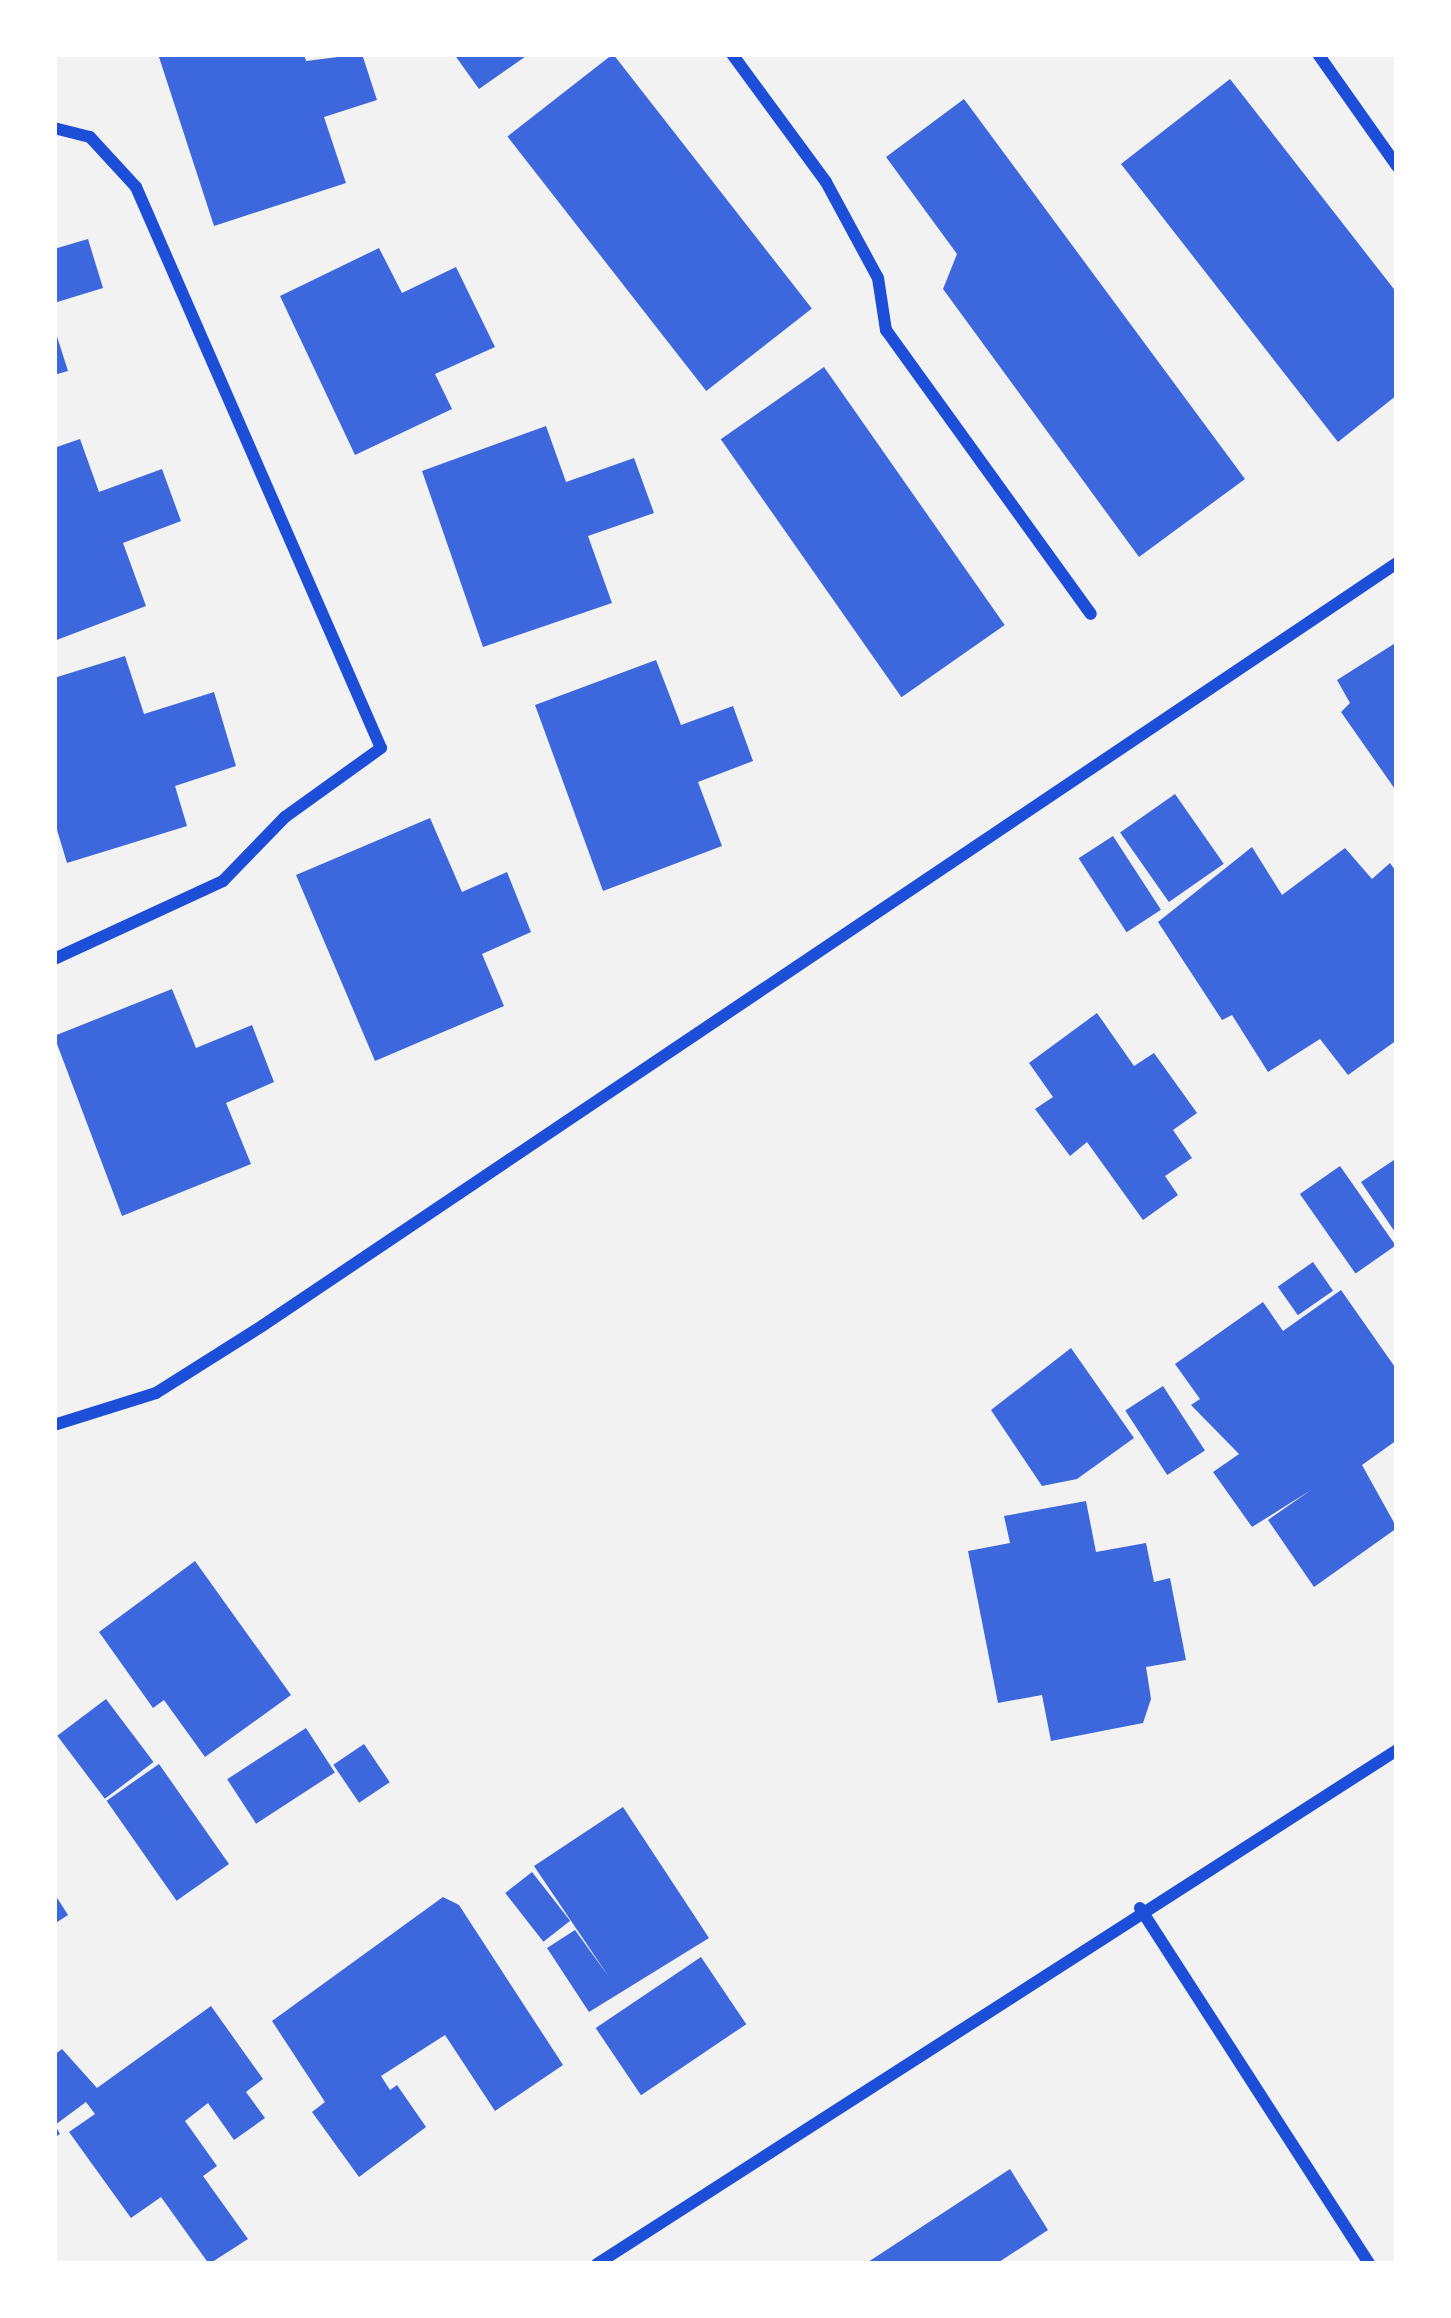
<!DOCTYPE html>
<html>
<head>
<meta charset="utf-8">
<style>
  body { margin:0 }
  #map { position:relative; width:1451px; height:2318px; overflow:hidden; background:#f2f2f2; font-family:"Titillium Web",sans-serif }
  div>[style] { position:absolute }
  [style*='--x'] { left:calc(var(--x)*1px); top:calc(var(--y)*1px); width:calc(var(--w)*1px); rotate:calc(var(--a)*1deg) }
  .building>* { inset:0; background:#3d67dc; transform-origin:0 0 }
  .minor>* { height:12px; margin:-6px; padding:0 6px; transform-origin:6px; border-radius:6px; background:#1d4ed8 }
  span { translate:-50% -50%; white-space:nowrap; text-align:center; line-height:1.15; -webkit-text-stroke:9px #fff; paint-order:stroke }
  .frame { position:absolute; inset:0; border:57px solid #fff; pointer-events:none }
</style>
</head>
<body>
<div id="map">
  <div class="building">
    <i style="clip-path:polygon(158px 54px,304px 54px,306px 61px,362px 54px,377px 100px,324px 117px,346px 183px,214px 226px)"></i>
    <i style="clip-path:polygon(454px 54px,529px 54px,479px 89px)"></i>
    <i style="left:613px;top:54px;width:323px;height:134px;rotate:52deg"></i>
    <i style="clip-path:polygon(1230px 79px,1397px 293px,1397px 395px,1338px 442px,1121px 164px)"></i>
    <i style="clip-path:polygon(964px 99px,1245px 479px,1139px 557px,943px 289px,957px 254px,886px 157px)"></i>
    <i style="clip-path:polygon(88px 239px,103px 288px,54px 303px,54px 249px)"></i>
    <i style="clip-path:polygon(379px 248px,402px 293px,456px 267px,495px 347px,435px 374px,452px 409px,355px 455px,280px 296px)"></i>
    <i style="clip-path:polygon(54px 327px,68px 371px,54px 375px)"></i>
    <i style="left:824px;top:367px;width:315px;height:126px;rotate:55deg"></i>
    <i style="clip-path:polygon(546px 426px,566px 482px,634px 458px,654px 513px,588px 536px,612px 603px,483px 647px,422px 471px)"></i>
    <i style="clip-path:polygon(80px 439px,99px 492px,162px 469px,181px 521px,123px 543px,146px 606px,54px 641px,54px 448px)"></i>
    <i style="clip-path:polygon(1397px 642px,1397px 792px,1341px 712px,1350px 703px,1337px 680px)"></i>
    <i style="clip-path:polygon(125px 656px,144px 714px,214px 692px,236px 766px,175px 786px,187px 826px,67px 863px,54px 820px,54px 678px)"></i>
    <i style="clip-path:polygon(656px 660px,681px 725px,733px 706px,753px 761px,698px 782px,722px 846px,603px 891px,535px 705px)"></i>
    <i style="left:1175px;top:794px;width:85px;height:67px;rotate:55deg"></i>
    <i style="clip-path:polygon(430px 818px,462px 892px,507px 872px,531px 932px,482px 954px,504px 1006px,375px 1061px,296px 875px)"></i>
    <i style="left:1113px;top:836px;width:88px;height:41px;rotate:57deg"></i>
    <i style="clip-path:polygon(1252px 847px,1282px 895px,1345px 848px,1372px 879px,1390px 863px,1397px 873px,1397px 1040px,1348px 1075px,1320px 1039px,1268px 1072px,1232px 1015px,1222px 1020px,1158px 922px)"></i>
    <i style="clip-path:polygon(172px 989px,196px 1048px,252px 1025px,274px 1082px,226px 1103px,251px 1164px,122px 1216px,54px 1036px)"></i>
    <i style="clip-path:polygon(1097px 1013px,1134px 1066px,1154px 1053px,1197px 1113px,1173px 1130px,1192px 1158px,1165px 1176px,1178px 1195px,1143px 1220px,1087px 1142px,1070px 1156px,1035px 1109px,1053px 1097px,1029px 1063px)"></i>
    <i style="clip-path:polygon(1397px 1158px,1397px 1235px,1361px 1182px)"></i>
    <i style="left:1340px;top:1166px;width:97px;height:49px;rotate:55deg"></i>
    <i style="left:1313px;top:1262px;width:35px;height:43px;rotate:55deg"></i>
    <i style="clip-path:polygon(1341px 1290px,1397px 1370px,1397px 1440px,1362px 1465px,1397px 1528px,1314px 1587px,1268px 1520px,1311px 1490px,1252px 1527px,1213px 1472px,1239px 1454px,1191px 1405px,1200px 1399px,1175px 1364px,1263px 1302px,1283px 1331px)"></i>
    <i style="clip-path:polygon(1071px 1348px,1134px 1438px,1077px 1479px,1042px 1486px,991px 1410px)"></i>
    <i style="left:1163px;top:1386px;width:77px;height:45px;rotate:57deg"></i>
    <i style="clip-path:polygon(1086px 1501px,1096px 1552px,1146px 1543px,1154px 1582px,1170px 1578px,1186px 1660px,1146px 1667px,1151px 1699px,1143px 1723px,1051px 1741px,1042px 1695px,998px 1703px,968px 1551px,1010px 1543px,1004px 1516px)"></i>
    <i style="clip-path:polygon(195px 1561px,291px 1695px,205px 1757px,164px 1700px,153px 1708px,99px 1632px)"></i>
    <i style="left:106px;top:1699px;width:79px;height:61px;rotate:53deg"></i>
    <i style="left:306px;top:1728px;width:53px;height:94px;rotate:57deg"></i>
    <i style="left:364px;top:1744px;width:46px;height:37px;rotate:56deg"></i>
    <i style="left:159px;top:1764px;width:122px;height:64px;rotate:55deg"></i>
    <i style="clip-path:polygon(623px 1807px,709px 1938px,589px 2012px,547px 1948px,575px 1930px,609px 1977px,534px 1866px)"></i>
    <i style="left:532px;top:1872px;width:62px;height:34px;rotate:52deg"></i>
    <i style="clip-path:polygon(54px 1893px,68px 1915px,54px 1924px)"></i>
    <i style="clip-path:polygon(443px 1897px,459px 1905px,563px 2065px,495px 2111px,445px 2035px,381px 2076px,390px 2090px,397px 2085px,426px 2127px,359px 2177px,312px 2112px,325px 2102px,272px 2021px)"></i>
    <i style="left:701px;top:1957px;width:81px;height:127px;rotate:56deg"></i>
    <i style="clip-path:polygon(211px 2006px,263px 2079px,246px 2092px,265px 2118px,234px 2140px,208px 2103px,185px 2121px,217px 2166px,203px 2176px,248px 2239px,209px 2264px,161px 2197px,131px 2218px,69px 2132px,95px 2114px,86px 2102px,55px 2125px,60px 2134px,54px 2138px,54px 2055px,62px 2049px,97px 2088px)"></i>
    <i style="clip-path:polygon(1010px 2169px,1048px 2230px,996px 2264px,865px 2264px)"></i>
  </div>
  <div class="minor">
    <i style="--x:732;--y:54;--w:159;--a:53.7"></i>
    <i style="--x:826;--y:182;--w:109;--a:61.6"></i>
    <i style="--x:878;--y:278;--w:53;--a:81.3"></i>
    <i style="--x:886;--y:330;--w:350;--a:54.2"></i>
    <i style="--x:1318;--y:54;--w:137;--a:54.8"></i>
    <i style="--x:54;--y:128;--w:37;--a:14"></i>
    <i style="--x:90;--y:137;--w:68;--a:47.4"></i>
    <i style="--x:136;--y:187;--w:612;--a:66.41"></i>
    <i style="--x:381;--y:748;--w:118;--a:144.3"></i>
    <i style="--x:285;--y:817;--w:89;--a:134.1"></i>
    <i style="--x:223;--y:881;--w:186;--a:155.2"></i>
    <i style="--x:54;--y:1425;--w:107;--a:-17.4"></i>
    <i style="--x:156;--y:1393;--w:125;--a:-32.3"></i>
    <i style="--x:262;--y:1326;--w:1368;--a:-33.91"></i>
    <i style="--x:1140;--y:1908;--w:423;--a:57.2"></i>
    <i style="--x:597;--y:2264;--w:951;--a:-32.72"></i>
  </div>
  <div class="frame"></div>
</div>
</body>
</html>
